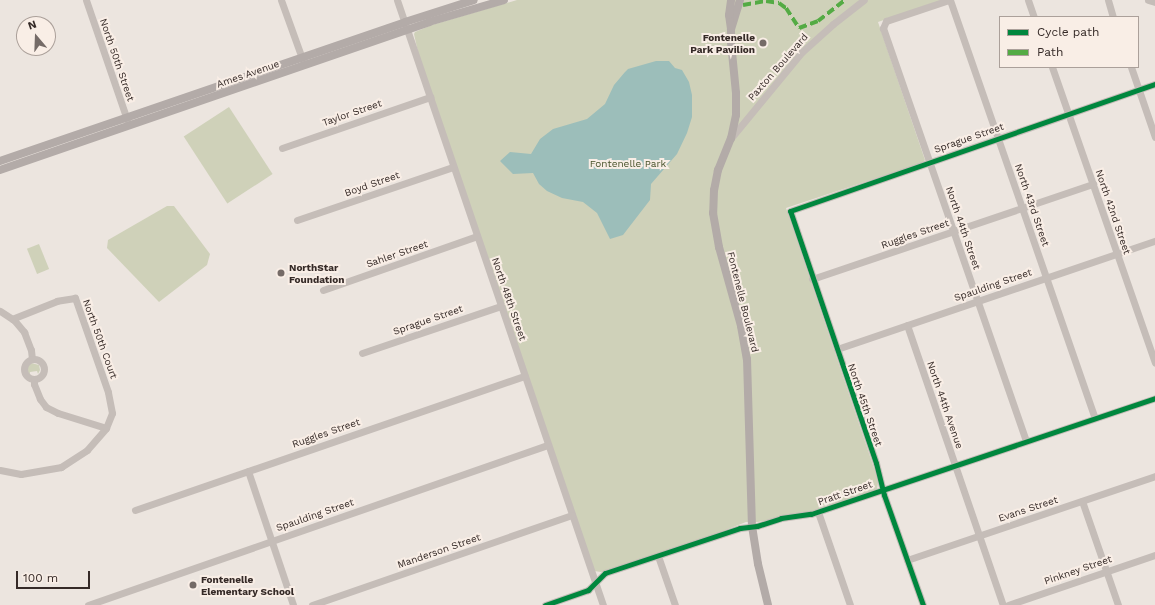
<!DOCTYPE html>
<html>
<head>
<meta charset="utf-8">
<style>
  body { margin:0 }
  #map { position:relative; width:1155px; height:605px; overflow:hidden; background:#ece5df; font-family:"Work Sans",sans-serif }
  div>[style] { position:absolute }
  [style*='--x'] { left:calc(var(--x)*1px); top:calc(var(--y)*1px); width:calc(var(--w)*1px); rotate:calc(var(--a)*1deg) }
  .green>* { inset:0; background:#cfd1b9; transform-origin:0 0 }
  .water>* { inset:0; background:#9cbeba }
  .minor>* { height:7px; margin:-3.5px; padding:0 3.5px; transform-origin:3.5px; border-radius:3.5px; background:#c5bdb8 }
  .minor>.ring { margin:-3.5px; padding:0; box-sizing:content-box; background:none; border:7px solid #c5bdb8; border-radius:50% }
  .major>* { height:8px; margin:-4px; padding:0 4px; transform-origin:4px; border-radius:4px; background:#b3aba8 }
  .quiet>* { height:4px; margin-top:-2px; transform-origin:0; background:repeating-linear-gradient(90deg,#54ab44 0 8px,transparent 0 12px) }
  .cycleway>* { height:5px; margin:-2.5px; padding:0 2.5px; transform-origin:2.5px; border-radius:2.5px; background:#00873e }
  .dots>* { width:11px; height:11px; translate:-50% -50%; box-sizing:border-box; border:2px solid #f9eee6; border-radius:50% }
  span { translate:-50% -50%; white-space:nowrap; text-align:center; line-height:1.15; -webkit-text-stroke:4px #f9eee6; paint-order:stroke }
  .poi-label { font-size:10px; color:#352a27; font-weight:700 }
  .right { translate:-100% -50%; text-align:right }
  .left { translate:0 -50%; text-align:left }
  .street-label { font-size:10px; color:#352a27 }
  .park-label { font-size:10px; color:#48532b }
  .legend { position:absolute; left:999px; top:16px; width:140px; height:52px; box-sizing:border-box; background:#f9eee6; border:1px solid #aba09a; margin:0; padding:5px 7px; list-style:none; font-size:12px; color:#352a27 }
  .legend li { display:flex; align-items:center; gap:8px; height:20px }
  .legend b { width:20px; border:1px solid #aba09a }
  .north { position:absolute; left:16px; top:16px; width:40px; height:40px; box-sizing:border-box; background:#f9eee6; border:1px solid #aba09a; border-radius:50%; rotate:341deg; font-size:11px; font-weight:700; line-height:16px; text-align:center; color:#352a27 }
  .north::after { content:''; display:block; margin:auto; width:14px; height:18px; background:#756b67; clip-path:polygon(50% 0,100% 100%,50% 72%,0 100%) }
  .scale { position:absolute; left:16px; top:571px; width:74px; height:18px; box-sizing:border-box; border:2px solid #352a27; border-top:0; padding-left:5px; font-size:12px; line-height:14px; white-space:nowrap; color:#352a27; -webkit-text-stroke:3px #f9eee6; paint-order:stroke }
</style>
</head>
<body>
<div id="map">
  <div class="green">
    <i style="clip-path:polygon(517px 0,942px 0,878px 22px,925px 160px,922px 163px,786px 208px,875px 471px,878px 483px,877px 489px,825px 509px,758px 522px,746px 522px,705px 538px,601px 572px,594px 571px,420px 61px,414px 34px,415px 32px,432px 25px)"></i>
    <i style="left:229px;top:107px;width:80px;height:54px;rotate:57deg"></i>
    <i style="clip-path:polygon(167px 206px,174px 206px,210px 254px,207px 265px,159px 302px,107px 248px,108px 240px)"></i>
    <i style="left:39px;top:244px;width:27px;height:13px;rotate:68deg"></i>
    <i style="clip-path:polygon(31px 363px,39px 365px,40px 370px,38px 374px,37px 371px,30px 372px,30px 375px,28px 372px,27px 367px)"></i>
  </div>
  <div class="water">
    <i style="clip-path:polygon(656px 61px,669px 61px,675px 68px,682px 70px,689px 82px,692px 95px,692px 117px,687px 133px,677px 154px,651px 184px,650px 200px,623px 235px,610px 239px,597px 213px,583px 202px,562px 198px,547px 191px,539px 184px,533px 173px,513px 174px,500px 161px,510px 152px,531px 154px,540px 139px,553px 129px,587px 119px,605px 104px,614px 85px,625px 72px,628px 69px)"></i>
  </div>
  <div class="minor">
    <i style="--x:86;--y:0;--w:130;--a:71.1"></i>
    <i style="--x:281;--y:0;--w:65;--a:70.2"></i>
    <i style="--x:397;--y:0;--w:639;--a:71.2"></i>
    <i style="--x:949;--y:0;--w:66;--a:161.6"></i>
    <i style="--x:886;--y:21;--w:8;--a:113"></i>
    <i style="--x:883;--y:28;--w:437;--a:70.9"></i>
    <i style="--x:950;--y:0;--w:442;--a:70.9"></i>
    <i style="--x:1028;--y:0;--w:18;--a:71"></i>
    <i style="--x:1108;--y:0;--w:18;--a:74"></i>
    <i style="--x:1148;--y:0;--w:7;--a:16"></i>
    <i style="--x:1052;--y:67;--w:313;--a:70.8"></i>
    <i style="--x:1131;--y:67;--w:74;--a:71.1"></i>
    <i style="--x:731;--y:138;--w:112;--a:-50.5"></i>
    <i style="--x:802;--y:52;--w:42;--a:-42.1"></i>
    <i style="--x:833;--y:24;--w:39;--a:-38"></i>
    <i style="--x:282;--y:148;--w:157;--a:-19"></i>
    <i style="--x:297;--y:220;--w:165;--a:-18.8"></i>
    <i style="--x:812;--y:279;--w:297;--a:-18.7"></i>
    <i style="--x:323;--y:290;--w:163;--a:-19.3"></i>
    <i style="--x:0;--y:311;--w:17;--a:33"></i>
    <i style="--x:14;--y:320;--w:16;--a:50"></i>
    <i style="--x:24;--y:332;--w:19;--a:69"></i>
    <i style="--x:31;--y:350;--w:9;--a:84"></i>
    <i style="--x:907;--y:325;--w:296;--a:71.1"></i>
    <i style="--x:837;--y:349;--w:336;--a:-18.8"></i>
    <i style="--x:362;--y:353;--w:147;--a:-18.7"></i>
    <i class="ring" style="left:24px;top:359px;width:13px;height:13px"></i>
    <i style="--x:34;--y:379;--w:5;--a:90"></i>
    <i style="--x:34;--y:384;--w:16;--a:68"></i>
    <i style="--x:40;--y:399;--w:10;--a:53"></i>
    <i style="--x:46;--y:407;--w:13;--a:27"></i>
    <i style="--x:58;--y:413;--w:50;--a:17.4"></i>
    <i style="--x:0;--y:470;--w:21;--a:11"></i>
    <i style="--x:21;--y:474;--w:41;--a:-9.9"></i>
    <i style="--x:61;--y:467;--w:31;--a:-33"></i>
    <i style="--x:87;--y:450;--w:29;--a:-49"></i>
    <i style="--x:106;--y:428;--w:16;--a:-68"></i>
    <i style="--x:112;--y:413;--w:21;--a:-101"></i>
    <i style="--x:108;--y:392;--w:100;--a:-109.3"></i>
    <i style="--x:75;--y:298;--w:18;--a:171"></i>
    <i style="--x:57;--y:301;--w:48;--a:158.2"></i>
    <i style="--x:248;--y:471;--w:141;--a:71.4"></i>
    <i style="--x:1082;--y:501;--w:110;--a:70.9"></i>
    <i style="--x:135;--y:510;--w:412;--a:-19"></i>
    <i style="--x:818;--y:512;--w:98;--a:71"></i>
    <i style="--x:658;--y:556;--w:52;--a:70.9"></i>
    <i style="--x:907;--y:560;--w:262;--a:-18.7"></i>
    <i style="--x:88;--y:605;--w:487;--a:-19.2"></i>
    <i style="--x:312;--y:605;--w:275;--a:-19.1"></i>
    <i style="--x:545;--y:605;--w:46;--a:-19.2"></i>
    <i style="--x:588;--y:590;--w:24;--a:-45"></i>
    <i style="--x:605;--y:573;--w:142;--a:-18.4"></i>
    <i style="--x:740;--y:528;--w:17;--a:-7"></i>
    <i style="--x:757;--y:526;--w:25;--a:-18"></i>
    <i style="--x:781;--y:518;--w:30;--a:-8"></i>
    <i style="--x:811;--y:514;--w:363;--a:-18.6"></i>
    <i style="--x:923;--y:605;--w:117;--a:-109.5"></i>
    <i style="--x:884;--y:495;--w:33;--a:-104"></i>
    <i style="--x:876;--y:463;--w:266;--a:-108.8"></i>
    <i style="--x:790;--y:211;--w:386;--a:-19.2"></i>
    <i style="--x:1008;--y:605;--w:155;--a:-18.8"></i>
  </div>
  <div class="major">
    <i style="--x:740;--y:0;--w:31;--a:107"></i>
    <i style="--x:731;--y:30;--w:12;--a:90"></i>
    <i style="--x:731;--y:42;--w:51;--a:84.4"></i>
    <i style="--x:736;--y:93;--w:22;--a:90"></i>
    <i style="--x:736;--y:115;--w:24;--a:102"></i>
    <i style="--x:731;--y:138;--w:35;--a:112"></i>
    <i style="--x:718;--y:170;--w:20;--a:101"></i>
    <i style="--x:714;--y:190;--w:23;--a:92"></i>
    <i style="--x:713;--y:213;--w:35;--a:80"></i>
    <i style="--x:719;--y:247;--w:82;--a:74.4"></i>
    <i style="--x:741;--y:326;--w:34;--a:80"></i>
    <i style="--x:747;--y:359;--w:167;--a:88.3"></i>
    <i style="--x:752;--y:526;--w:38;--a:81"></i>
    <i style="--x:758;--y:564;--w:42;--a:76.3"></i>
    <i style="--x:731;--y:29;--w:14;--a:-98"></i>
    <i style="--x:729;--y:15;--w:15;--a:-82"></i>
    <i style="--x:0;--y:161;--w:428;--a:-18.9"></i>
    <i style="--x:405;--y:22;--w:72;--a:-17.7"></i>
    <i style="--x:0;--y:170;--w:454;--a:-19"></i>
    <i style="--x:429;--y:22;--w:78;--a:-16.3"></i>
  </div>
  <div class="quiet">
    <i style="--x:743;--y:5;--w:23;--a:-10"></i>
    <i style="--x:766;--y:1;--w:13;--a:9"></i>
    <i style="--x:779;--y:3;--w:9;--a:36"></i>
    <i style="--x:786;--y:8;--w:24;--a:57"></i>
    <i style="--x:799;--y:28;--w:20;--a:-20"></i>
    <i style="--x:818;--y:21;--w:34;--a:-38"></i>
  </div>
  <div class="cycleway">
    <i style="--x:545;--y:605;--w:46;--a:-19.2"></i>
    <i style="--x:588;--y:590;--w:24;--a:-45"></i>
    <i style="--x:605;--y:573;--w:142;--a:-18.4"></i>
    <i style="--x:740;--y:528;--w:17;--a:-7"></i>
    <i style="--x:757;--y:526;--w:25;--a:-18"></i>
    <i style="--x:781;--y:518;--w:30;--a:-8"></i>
    <i style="--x:811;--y:514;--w:363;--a:-18.6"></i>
    <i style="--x:923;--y:605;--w:117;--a:-109.5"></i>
    <i style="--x:884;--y:495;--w:33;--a:-104"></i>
    <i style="--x:876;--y:463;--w:266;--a:-108.8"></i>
    <i style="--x:790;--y:211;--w:386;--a:-19.2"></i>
  </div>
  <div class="dots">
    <i style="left:763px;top:43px;background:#756b67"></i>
    <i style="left:281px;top:273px;background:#756b67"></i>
    <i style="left:193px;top:585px;background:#756b67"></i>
  </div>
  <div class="poi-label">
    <span class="right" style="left:755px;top:43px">Fontenelle<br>Park Pavilion</span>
    <span class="left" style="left:289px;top:273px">NorthStar<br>Foundation</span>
    <span class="left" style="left:201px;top:585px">Fontenelle<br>Elementary School</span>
  </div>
  <div class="street-label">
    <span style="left:117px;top:60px;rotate:71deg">North 50th Street</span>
    <span style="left:778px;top:67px;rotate:-49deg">Paxton Boulevard</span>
    <span style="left:248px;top:74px;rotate:-19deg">Ames Avenue</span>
    <span style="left:352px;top:113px;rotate:-19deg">Taylor Street</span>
    <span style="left:969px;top:138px;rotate:-19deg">Sprague Street</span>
    <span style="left:372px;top:184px;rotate:-19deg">Boyd Street</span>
    <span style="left:1032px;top:205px;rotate:71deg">North 43rd Street</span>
    <span style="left:1113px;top:212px;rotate:71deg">North 42nd Street</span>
    <span style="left:963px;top:228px;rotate:71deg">North 44th Street</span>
    <span style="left:915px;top:234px;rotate:-19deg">Ruggles Street</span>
    <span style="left:397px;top:254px;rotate:-19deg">Sahler Street</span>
    <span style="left:993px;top:285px;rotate:-19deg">Spaulding Street</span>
    <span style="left:509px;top:299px;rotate:71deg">North 48th Street</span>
    <span style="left:743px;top:302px;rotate:76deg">Fontenelle Boulevard</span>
    <span style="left:428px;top:320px;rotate:-19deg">Sprague Street</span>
    <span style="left:100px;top:339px;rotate:70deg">North 50th Court</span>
    <span style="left:865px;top:405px;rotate:71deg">North 45th Street</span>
    <span style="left:945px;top:405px;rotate:71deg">North 44th Avenue</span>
    <span style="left:326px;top:433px;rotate:-19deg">Ruggles Street</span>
    <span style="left:845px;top:493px;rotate:-19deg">Pratt Street</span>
    <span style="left:1028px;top:509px;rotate:-18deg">Evans Street</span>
    <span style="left:315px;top:515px;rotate:-19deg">Spaulding Street</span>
    <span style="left:439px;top:551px;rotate:-19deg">Manderson Street</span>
    <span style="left:1078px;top:570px;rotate:-19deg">Pinkney Street</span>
  </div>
  <div class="park-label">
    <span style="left:628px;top:164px">Fontenelle Park</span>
  </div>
  <ul class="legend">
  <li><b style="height:5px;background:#00873e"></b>Cycle path</li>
  <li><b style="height:5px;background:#54ab44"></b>Path</li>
  </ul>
  <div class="north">N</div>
  <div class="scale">100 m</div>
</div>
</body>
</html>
